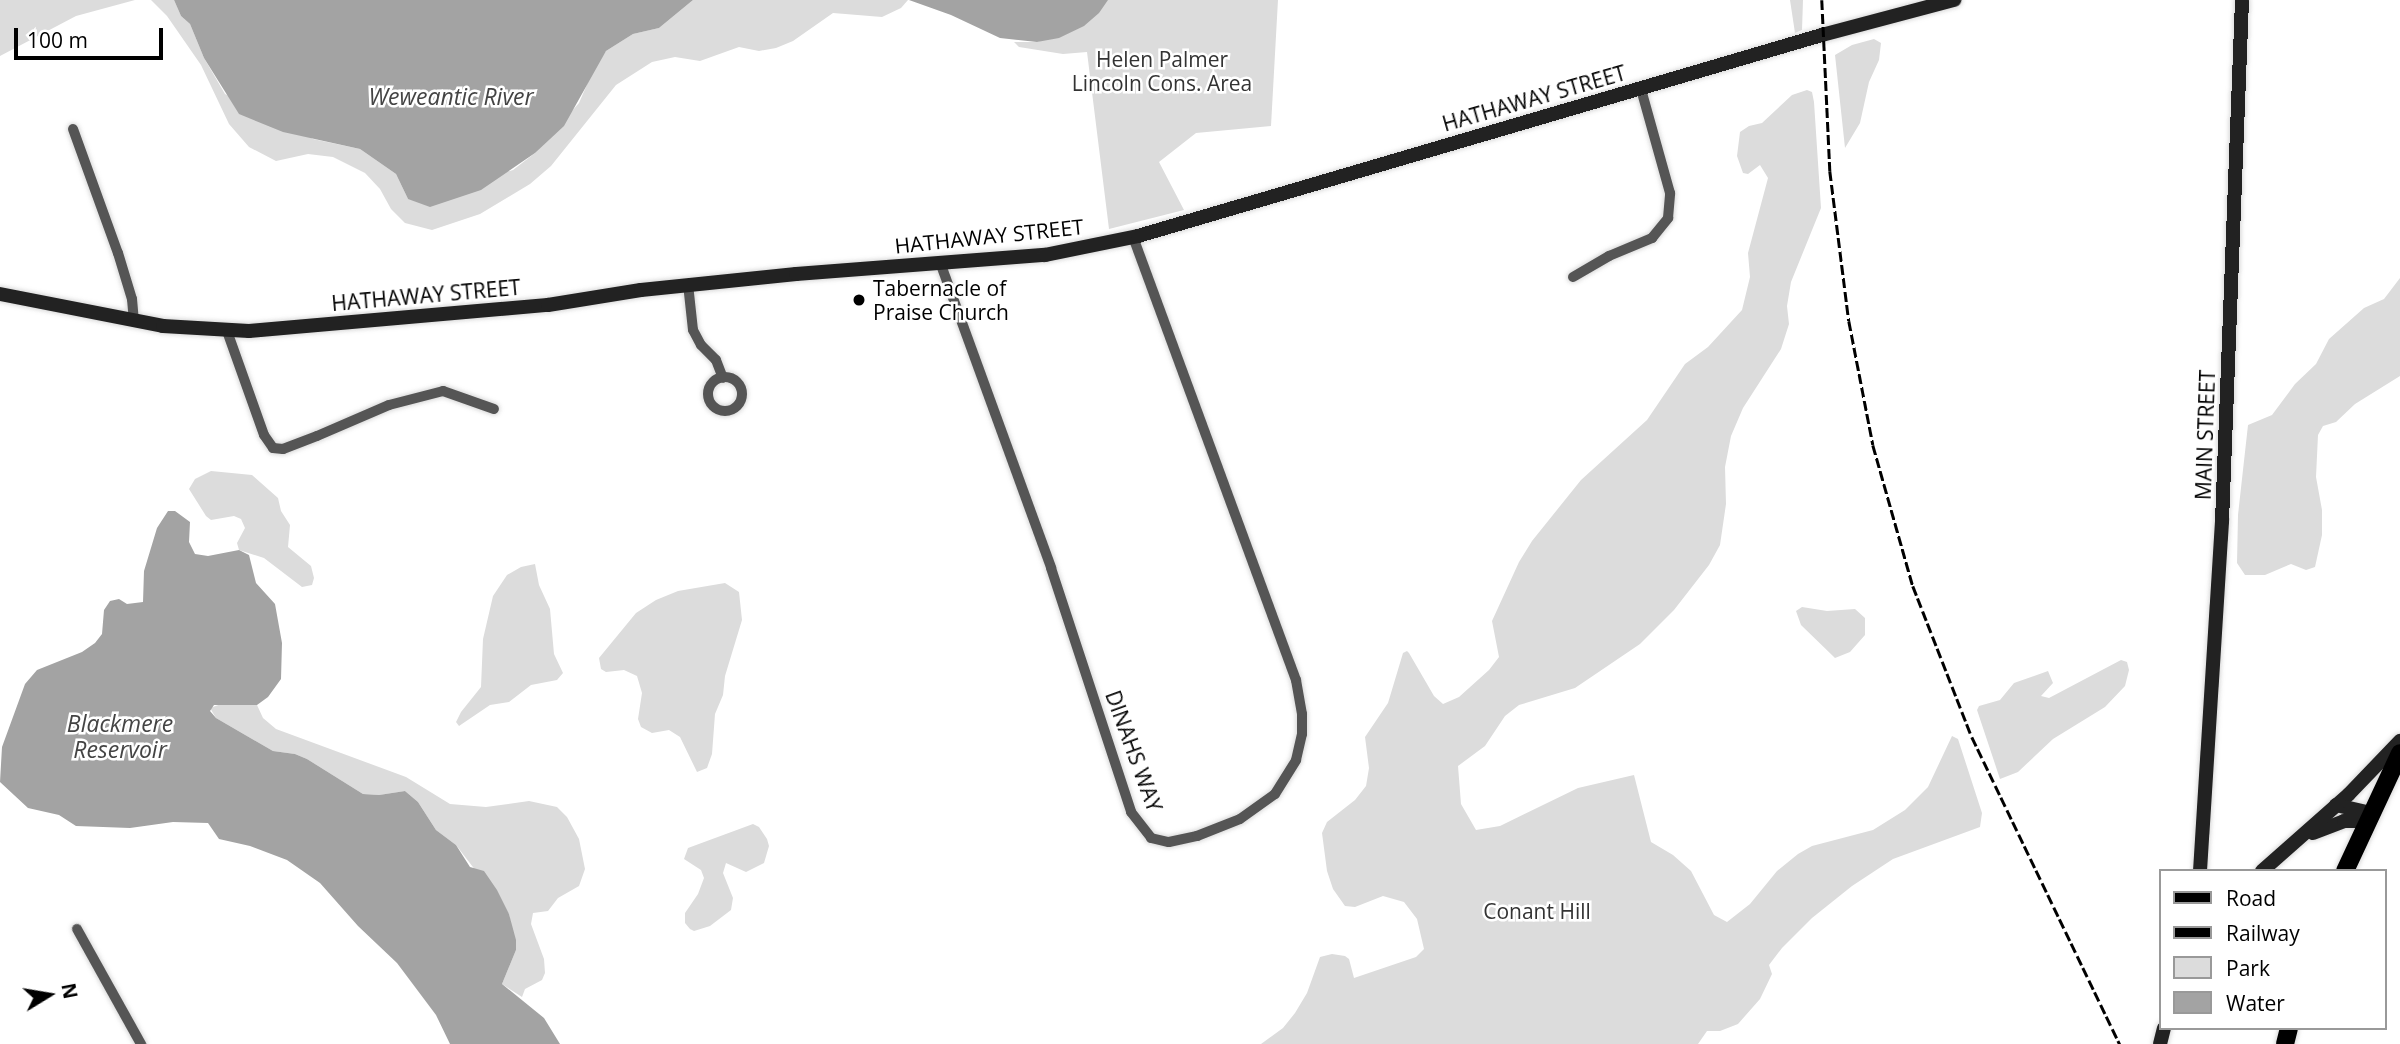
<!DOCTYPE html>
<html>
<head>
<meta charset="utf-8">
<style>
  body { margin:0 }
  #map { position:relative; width:2400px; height:1044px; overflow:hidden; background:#fff; font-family:"Open Sans",sans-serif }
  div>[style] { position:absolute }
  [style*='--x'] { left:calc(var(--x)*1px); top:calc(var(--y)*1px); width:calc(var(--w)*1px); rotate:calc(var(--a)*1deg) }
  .green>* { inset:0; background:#dcdcdc }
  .water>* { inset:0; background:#a3a3a3 }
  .roads { filter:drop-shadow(0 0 2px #dbdbdb) drop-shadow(0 0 2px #dbdbdb) }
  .street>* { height:10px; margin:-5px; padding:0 5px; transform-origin:5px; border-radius:5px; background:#555 }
  .street>.ring { margin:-5px; padding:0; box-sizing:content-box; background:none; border:10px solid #555; border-radius:50% }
  .secondary>* { height:14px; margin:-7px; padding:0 7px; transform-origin:7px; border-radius:7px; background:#222 }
  .primary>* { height:18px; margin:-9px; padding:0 9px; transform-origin:9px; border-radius:9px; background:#000 }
  .rail>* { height:2.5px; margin-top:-1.25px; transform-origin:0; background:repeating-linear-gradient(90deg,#000 0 10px,transparent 0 13.5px) }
  .dots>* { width:19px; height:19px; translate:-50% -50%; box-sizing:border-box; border:4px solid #fff; border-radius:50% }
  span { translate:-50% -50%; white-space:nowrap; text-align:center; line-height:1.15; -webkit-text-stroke:5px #fff; paint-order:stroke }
  .park-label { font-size:21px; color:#333 }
  .street-label { font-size:21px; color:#000 }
  .poi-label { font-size:21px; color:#000 }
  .left { translate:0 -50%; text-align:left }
  .water-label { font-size:23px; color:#444; font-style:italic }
  .legend { position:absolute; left:2159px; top:869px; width:228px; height:161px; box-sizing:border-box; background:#fff; border:2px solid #999; margin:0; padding:9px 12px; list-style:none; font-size:21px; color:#000 }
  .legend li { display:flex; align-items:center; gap:14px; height:35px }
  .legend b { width:35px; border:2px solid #999 }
  .north { position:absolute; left:14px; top:960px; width:70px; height:70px; -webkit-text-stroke:5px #fff; paint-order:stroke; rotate:79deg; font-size:19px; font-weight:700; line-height:28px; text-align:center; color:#000 }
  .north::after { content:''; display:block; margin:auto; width:24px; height:32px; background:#000; clip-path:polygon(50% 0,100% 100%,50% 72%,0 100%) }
  .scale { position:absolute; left:14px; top:28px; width:149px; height:32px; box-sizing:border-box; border:4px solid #000; border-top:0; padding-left:9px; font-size:21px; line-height:24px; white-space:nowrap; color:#000; -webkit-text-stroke:5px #fff; paint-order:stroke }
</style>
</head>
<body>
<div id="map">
  <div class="green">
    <i style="clip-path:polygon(0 0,135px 0,76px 16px,0 56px)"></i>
    <i style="clip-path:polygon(151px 0,174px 0,181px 16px,190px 24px,204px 58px,225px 94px,313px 139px,360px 149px,396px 174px,408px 199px,513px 170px,535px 153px,579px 103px,595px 66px,606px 51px,633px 34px,659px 28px,693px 0,908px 0,901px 8px,882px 17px,833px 13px,793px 41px,776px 48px,759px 51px,739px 47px,700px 61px,675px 57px,652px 62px,616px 85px,551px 166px,530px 184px,480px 214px,432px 230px,405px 223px,391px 209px,380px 189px,365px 173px,333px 157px,308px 154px,276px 161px,249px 147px,229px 124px,201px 65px,167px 16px)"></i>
    <i style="clip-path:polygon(1094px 0,1278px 0,1271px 126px,1196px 133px,1159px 162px,1184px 210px,1109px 229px,1087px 52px,1063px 54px,1019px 47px,1014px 42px,1037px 42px,1072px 31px)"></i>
    <i style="clip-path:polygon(1790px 0,1803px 0,1802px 30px,1795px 33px)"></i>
    <i style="clip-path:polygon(1874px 39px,1881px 43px,1879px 60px,1869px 82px,1860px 123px,1845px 148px,1835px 55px,1852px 45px)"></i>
    <i style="clip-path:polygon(1807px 90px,1812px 92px,1814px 102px,1821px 208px,1791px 282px,1787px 306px,1789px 324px,1781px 349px,1743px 408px,1731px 436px,1725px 467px,1726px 504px,1720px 545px,1709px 565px,1674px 610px,1640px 644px,1575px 688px,1519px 705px,1505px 716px,1485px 746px,1458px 766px,1461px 804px,1476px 830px,1500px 826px,1578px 788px,1634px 775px,1651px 842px,1673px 855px,1691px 871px,1714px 915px,1727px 922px,1750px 904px,1777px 871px,1798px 854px,1812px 846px,1873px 830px,1905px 810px,1928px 787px,1952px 736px,1958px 739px,1982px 813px,1980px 827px,1893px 859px,1852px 886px,1812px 918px,1782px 948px,1769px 965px,1772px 974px,1760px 999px,1738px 1024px,1720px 1031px,1707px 1031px,1698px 1044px,1261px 1044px,1283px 1028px,1295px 1013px,1307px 993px,1320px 957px,1332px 954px,1345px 956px,1349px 959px,1354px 978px,1416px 957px,1424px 949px,1417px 919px,1404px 902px,1383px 896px,1355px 907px,1345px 906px,1333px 889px,1327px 871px,1322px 833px,1327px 822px,1355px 800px,1366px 786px,1369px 768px,1365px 737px,1388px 703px,1403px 653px,1407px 651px,1409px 653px,1434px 696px,1443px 704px,1459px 697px,1489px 670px,1499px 657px,1492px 621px,1519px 562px,1532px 541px,1581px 480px,1647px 420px,1685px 364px,1708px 347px,1742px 310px,1750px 277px,1748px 253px,1768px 178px,1760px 165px,1748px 174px,1743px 173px,1737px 156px,1740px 132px,1749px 126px,1762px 123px,1792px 95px)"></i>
    <i style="clip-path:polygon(2400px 278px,2400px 376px,2355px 404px,2336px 422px,2323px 426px,2318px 435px,2316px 477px,2322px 510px,2322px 535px,2315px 567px,2306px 570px,2291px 564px,2265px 575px,2245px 575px,2237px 563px,2238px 515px,2248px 425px,2272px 415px,2295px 384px,2316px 364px,2329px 339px,2364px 308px,2384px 299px)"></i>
    <i style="clip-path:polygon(211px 471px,252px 475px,278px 498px,281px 511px,290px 525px,288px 547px,311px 566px,314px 578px,312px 585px,302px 587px,264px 558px,239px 550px,237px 543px,245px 528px,241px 519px,234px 516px,211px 520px,206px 516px,189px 489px,195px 479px)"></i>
    <i style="clip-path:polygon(535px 564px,539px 585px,550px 609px,554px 654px,563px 673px,557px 680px,531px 685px,509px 702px,490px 705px,459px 726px,456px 722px,461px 712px,481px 687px,483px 639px,493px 596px,507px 575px,521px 567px)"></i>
    <i style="clip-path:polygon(725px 583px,739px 592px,742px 620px,725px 676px,723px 695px,715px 714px,712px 754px,707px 768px,697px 772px,680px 737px,669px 730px,652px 733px,641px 727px,638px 719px,642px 693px,637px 676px,624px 670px,606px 672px,601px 669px,599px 658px,636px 613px,656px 600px,678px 591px)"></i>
    <i style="clip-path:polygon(1802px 607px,1827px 611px,1855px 609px,1865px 618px,1865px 635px,1850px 652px,1835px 658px,1801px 625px,1796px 611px)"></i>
    <i style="clip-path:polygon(2121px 660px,2127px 662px,2129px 670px,2125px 686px,2105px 707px,2053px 739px,2018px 772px,2000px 779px,1977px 710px,1979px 706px,2000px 700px,2014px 683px,2048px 671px,2053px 683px,2041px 696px,2049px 698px)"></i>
    <i style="clip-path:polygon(224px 703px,257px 705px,263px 718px,276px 729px,406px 777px,450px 804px,486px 807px,529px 801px,557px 807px,567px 817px,579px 839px,585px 869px,579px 886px,558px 898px,548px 911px,533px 913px,531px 924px,544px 959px,545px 973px,542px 980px,525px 989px,522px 997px,502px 984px,516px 950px,509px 914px,456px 845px,436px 830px,418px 802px,405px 791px,379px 795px,363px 794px,307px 759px,295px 754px,273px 751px,216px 718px,210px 708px)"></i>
    <i style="clip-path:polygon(753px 824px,759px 827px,767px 839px,769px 846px,764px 863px,746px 872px,726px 863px,723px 873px,733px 898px,731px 910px,710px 926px,694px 931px,690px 929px,685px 923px,685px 913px,698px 894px,704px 878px,701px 870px,684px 859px,688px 848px)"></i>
  </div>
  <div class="water">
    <i style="clip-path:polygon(174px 0,693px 0,659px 28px,633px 34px,606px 51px,564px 126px,535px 153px,481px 190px,430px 207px,408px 199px,396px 174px,360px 149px,283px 132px,239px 114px,204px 58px,190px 24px,181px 16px)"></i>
    <i style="clip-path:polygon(909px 0,1108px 0,1099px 13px,1084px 26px,1059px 38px,1037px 42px,1000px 38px,951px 15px)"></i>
    <i style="clip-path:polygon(168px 511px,175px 511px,190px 522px,189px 542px,195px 554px,208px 556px,239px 550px,249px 555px,256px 583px,275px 604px,282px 643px,281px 679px,268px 697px,257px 705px,214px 705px,210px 711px,216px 718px,273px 751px,295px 754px,307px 759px,363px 794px,379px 795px,405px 791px,418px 802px,436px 830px,456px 845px,470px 867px,484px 871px,497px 890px,509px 914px,516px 940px,516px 950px,502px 984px,544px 1018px,560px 1044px,450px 1044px,436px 1015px,397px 963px,358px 926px,320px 883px,287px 860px,250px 846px,219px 839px,208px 823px,173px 822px,130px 828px,76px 826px,59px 815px,28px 808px,0 782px,2px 747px,25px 684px,37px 670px,82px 652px,95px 643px,102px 634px,104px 610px,110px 601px,119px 599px,127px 604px,143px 602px,144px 571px,157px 528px)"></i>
  </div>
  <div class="roads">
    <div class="street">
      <i style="--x:73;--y:129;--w:132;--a:70.1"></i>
      <i style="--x:118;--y:253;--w:48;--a:73.1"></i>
      <i style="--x:132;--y:299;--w:22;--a:85"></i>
      <i style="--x:941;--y:265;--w:322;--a:70"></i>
      <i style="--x:1051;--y:568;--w:257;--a:71.8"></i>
      <i style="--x:1131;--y:812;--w:33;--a:52"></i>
      <i style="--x:1151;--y:838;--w:18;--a:13"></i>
      <i style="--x:1169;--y:842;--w:29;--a:-12"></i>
      <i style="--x:1197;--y:836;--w:46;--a:-21.6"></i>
      <i style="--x:1240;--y:819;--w:43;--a:-35.5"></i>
      <i style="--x:1275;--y:794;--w:40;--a:-58"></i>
      <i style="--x:1296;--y:760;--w:27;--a:-77"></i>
      <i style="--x:1302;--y:734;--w:20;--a:-90"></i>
      <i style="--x:1302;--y:714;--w:35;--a:-100"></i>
      <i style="--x:1296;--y:680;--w:472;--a:-110.2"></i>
      <i style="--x:1573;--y:277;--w:42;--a:-30.3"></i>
      <i style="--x:1609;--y:256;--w:47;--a:-22.7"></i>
      <i style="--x:1652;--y:238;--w:26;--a:-51"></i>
      <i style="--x:1668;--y:218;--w:25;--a:-85"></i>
      <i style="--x:1670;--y:193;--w:108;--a:-105.6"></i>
      <i style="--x:688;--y:284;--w:46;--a:83.8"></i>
      <i style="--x:693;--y:330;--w:17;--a:62"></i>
      <i style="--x:701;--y:345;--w:21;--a:45"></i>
      <i style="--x:716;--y:360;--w:19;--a:69"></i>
      <i style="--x:227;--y:331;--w:110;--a:70.4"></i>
      <i style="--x:264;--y:435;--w:16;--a:55"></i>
      <i style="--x:273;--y:448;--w:10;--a:6"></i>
      <i style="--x:283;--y:449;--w:36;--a:-21"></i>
      <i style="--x:317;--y:436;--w:78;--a:-23.3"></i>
      <i style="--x:389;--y:405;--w:56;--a:-14.5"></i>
      <i style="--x:443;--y:391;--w:54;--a:19.4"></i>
      <i class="ring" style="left:708px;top:377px;width:24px;height:24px"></i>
      <i style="--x:77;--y:929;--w:132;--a:60.9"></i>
    </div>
    <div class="secondary">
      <i style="--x:0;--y:294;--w:166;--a:11.1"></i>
      <i style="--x:163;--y:326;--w:86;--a:3.3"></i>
      <i style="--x:249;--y:331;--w:300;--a:-5"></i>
      <i style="--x:548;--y:305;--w:94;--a:-9.2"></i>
      <i style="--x:641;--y:290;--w:156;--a:-5.9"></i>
      <i style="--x:796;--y:274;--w:250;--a:-4.4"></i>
      <i style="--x:1045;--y:255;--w:95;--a:-11.5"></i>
      <i style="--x:1138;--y:236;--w:713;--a:-16.38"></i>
      <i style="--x:1822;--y:35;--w:137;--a:-14.9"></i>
      <i style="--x:2336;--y:805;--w:36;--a:13"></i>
      <i style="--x:2313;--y:833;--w:33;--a:-21"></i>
      <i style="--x:2344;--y:821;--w:23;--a:0"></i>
      <i style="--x:2200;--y:871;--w:351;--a:-86.4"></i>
      <i style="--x:2222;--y:521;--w:521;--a:-87.8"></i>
      <i style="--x:2262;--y:871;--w:116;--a:-41.5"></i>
      <i style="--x:2349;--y:794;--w:74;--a:-46.1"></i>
      <i style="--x:2160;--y:1044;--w:16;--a:-76"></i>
    </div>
    <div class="primary">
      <i style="--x:2345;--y:871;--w:130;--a:-65"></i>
      <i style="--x:2285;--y:1044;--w:16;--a:-76"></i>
    </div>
  </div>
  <div class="rail">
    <i style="--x:1822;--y:0;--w:171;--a:87.3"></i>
    <i style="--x:1830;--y:171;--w:151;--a:82.8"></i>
    <i style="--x:1849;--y:321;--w:126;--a:79"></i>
    <i style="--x:1873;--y:445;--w:147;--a:74.2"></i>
    <i style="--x:1913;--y:586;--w:162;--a:68.7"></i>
    <i style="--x:1972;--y:737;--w:341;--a:64.3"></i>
  </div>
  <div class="dots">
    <i style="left:859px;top:300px;background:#000"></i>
  </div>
  <div class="park-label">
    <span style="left:1162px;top:71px">Helen Palmer<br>Lincoln Cons. Area</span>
    <span style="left:1537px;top:911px">Conant Hill</span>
  </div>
  <div class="street-label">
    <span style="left:1534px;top:98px;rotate:-16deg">HATHAWAY STREET</span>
    <span style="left:989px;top:236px;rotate:-6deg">HATHAWAY STREET</span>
    <span style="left:426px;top:295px;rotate:-5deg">HATHAWAY STREET</span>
    <span style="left:2205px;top:435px;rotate:-88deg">MAIN STREET</span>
    <span style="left:1134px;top:751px;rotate:70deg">DINAHS WAY</span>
  </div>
  <div class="poi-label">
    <span class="left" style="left:873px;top:300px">Tabernacle of<br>Praise Church</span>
  </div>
  <div class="water-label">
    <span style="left:451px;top:96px">Weweantic River</span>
    <span style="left:120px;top:736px">Blackmere<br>Reservoir</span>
  </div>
  <ul class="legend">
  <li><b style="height:9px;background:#000"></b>Road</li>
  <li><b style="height:9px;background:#000"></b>Railway</li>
  <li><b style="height:19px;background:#dcdcdc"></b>Park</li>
  <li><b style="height:19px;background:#a3a3a3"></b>Water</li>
  </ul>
  <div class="north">N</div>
  <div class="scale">100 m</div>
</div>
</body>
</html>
